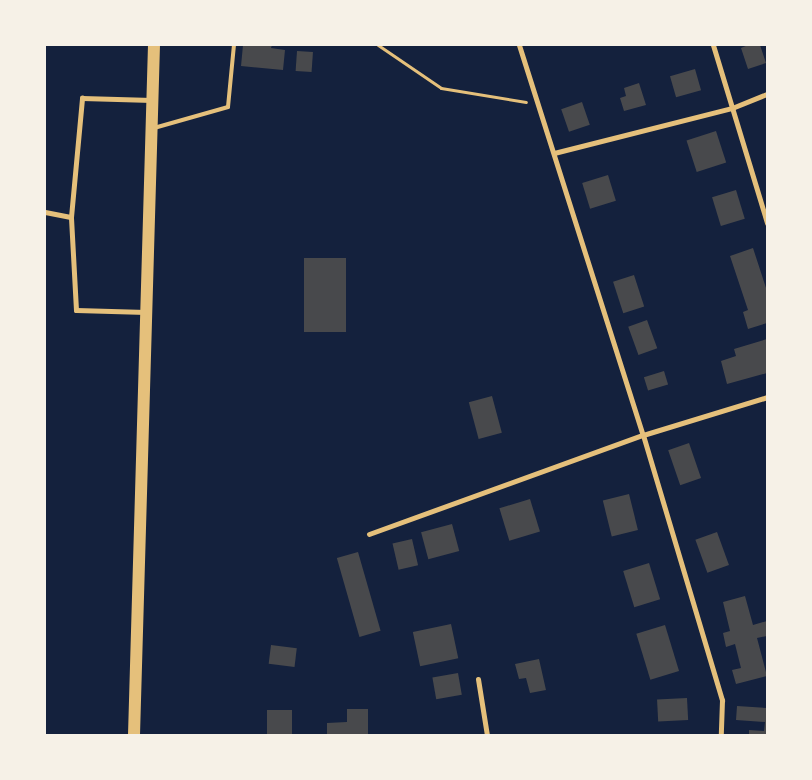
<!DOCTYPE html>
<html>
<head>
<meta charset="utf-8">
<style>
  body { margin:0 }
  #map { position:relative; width:812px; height:780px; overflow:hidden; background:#14213d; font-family:Mulish,sans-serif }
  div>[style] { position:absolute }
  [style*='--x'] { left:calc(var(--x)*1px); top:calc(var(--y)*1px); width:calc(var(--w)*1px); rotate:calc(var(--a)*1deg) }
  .building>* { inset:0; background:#48494c; transform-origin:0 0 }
  .path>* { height:3px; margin:-1.5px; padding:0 1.5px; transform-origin:1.5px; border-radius:1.5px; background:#e5c07b }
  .service>* { height:4px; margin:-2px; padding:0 2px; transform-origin:2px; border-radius:2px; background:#e5c07b }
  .minor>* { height:5px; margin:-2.5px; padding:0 2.5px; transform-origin:2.5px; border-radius:2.5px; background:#e5c07b }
  .primary>* { height:12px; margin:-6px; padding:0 6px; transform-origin:6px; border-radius:6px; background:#e5c07b }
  span { translate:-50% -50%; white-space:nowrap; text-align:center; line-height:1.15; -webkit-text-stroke:4px #f6f1e7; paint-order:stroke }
  .frame { position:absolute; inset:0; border:46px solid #f6f1e7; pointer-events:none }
</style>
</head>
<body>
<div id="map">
  <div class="building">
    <i style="clip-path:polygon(243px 45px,272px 45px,271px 48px,285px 50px,283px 70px,241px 66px)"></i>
    <i style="clip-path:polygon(748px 45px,760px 45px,766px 63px,748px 69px,741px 48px)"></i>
    <i style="left:297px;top:51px;width:16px;height:20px;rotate:4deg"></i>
    <i style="left:695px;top:69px;width:22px;height:26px;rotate:74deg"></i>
    <i style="clip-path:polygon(639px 83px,646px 105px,624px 111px,620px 98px,626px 96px,624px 88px)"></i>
    <i style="left:582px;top:102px;width:24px;height:22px;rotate:71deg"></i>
    <i style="left:716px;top:131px;width:33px;height:31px;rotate:72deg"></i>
    <i style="left:608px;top:175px;width:27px;height:27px;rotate:73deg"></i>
    <i style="left:736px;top:190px;width:30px;height:25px;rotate:73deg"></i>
    <i style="clip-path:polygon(753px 248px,767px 291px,767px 323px,748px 329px,743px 312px,748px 310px,730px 256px)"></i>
    <i style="left:304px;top:258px;width:42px;height:74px"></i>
    <i style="left:634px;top:275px;width:33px;height:22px;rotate:72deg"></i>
    <i style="left:647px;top:320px;width:30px;height:20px;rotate:70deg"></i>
    <i style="clip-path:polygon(767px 339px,767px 373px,727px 384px,721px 361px,736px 356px,734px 349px)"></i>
    <i style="left:664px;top:371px;width:14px;height:21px;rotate:73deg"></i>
    <i style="left:492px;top:396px;width:38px;height:24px;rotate:75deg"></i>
    <i style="left:689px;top:443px;width:37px;height:22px;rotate:71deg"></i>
    <i style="left:629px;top:494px;width:37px;height:27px;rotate:76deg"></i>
    <i style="left:530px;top:499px;width:34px;height:32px;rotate:73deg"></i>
    <i style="left:452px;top:524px;width:28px;height:32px;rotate:75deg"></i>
    <i style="left:717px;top:532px;width:35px;height:23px;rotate:70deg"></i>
    <i style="left:412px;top:539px;width:27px;height:20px;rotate:77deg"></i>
    <i style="left:358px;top:552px;width:82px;height:22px;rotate:74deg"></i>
    <i style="left:649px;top:563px;width:38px;height:27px;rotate:73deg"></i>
    <i style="clip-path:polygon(745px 596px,753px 625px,767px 621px,767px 636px,757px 638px,767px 676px,736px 684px,732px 670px,741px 668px,735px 644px,726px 647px,723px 633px,730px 631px,723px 602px)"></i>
    <i style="left:451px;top:624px;width:35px;height:39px;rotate:78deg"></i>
    <i style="left:665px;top:625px;width:48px;height:30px;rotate:73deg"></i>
    <i style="left:271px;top:645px;width:26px;height:19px;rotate:7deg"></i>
    <i style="clip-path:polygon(539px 659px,546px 690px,530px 693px,526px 678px,519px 679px,515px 664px)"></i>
    <i style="left:458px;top:673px;width:22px;height:26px;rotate:80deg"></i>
    <i style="left:687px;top:698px;width:22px;height:30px;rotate:87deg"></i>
    <i style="clip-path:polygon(737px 706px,767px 708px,767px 735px,749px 735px,749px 730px,764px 731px,765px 722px,736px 720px)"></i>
    <i style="clip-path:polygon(347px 709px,368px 709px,368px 735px,327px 735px,327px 723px,347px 722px)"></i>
    <i style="left:292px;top:710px;width:25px;height:25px;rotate:90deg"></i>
  </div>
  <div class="path">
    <i style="--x:378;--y:45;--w:76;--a:34.3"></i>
    <i style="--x:441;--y:88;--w:86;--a:9.4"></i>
  </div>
  <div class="service">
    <i style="--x:154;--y:128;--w:77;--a:-15.8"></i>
    <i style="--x:228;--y:107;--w:62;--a:-84.5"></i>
  </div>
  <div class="minor">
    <i style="--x:519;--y:45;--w:409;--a:72.4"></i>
    <i style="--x:643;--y:435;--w:277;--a:73.4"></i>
    <i style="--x:722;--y:700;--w:35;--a:92"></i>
    <i style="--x:713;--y:45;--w:186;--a:73.1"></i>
    <i style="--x:554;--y:153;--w:184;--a:-14.2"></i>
    <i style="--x:732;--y:108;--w:38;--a:-22"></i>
    <i style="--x:45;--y:212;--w:26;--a:11"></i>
    <i style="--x:146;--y:312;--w:70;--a:-178.4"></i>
    <i style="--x:76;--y:310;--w:93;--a:-93.1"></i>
    <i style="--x:71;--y:217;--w:120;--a:-84.7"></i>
    <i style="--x:82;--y:98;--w:70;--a:1.6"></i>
    <i style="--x:369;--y:534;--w:291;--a:-19.9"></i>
    <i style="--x:643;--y:435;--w:130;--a:-17"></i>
    <i style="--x:478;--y:679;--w:57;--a:80.9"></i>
  </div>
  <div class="primary">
    <i style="--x:134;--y:735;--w:690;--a:-88.34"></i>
  </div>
  <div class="frame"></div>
</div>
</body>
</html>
